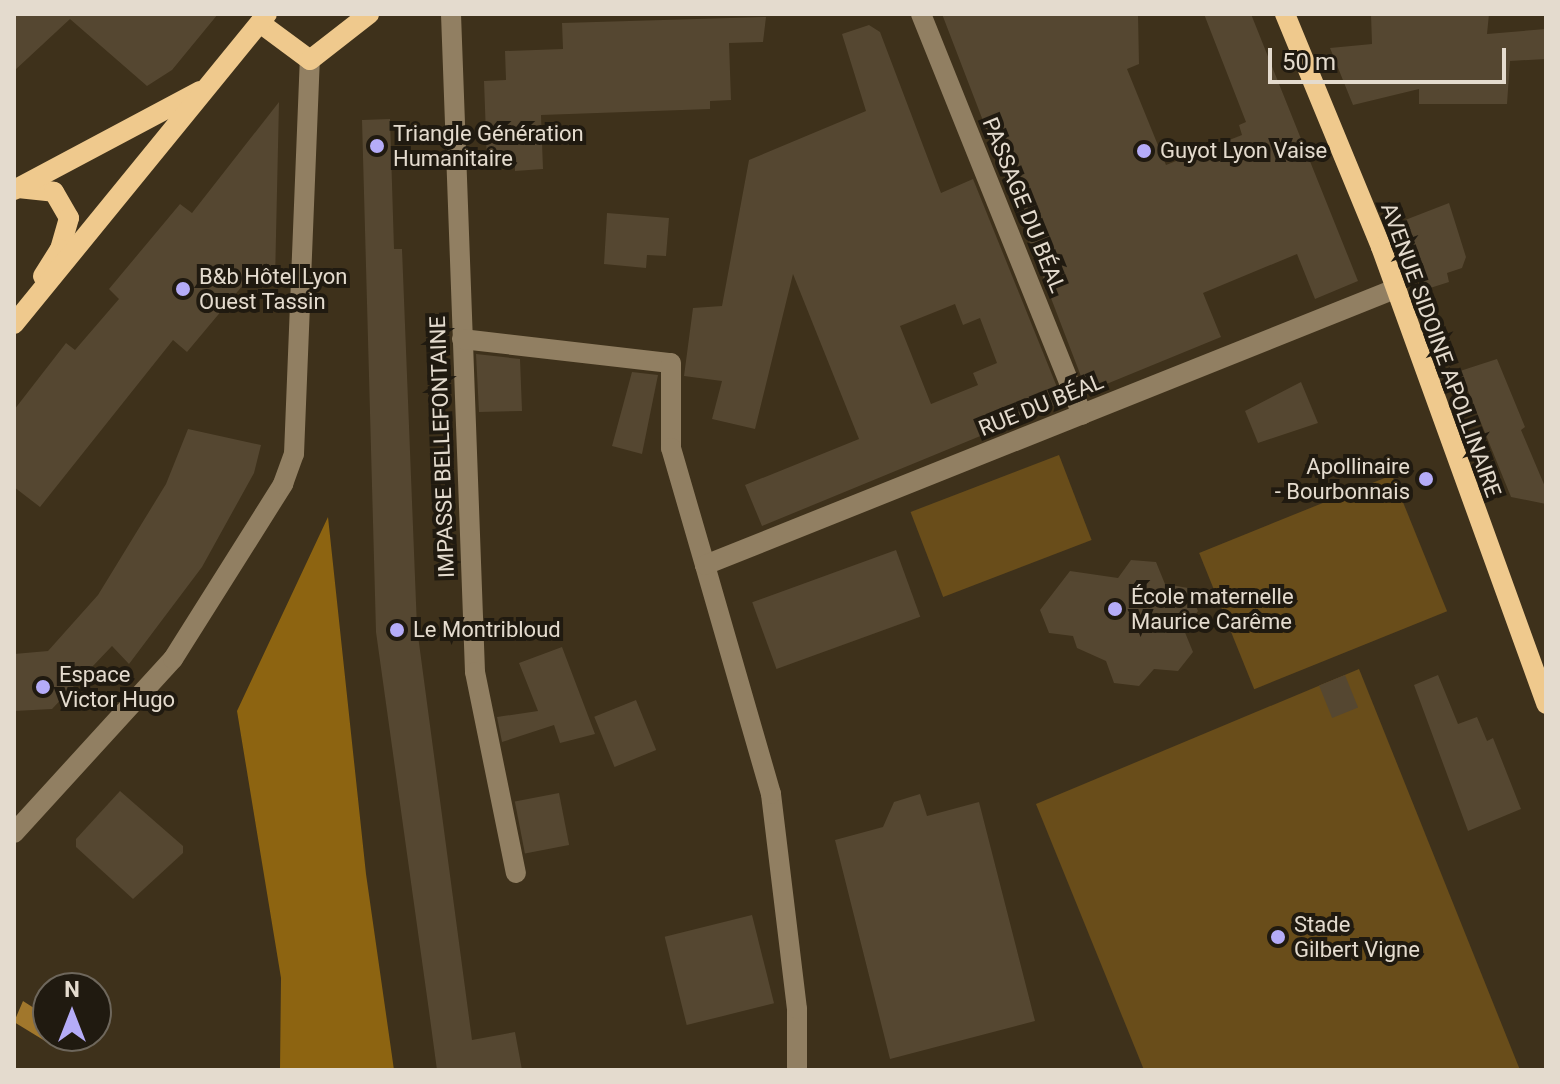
<!DOCTYPE html>
<html>
<head>
<meta charset="utf-8">
<style>
  body { margin:0 }
  #map { position:relative; width:1560px; height:1084px; overflow:hidden; background:#3e311b; font-family:Roboto,sans-serif }
  div>[style] { position:absolute }
  [style*='--x'] { left:calc(var(--x)*1px); top:calc(var(--y)*1px); width:calc(var(--w)*1px); rotate:calc(var(--a)*1deg) }
  .green>* { inset:0; background:#694d1a; transform-origin:0 0 }
  .forest>* { inset:0; background:#8d6411 }
  .water>* { inset:0; background:#a1772c }
  .building>* { inset:0; background:#554731; transform-origin:0 0 }
  .minor>* { height:20px; margin:-10px; padding:0 10px; transform-origin:10px; border-radius:10px; background:#917f62 }
  .major>* { height:20px; margin:-10px; padding:0 10px; transform-origin:10px; border-radius:10px; background:#efc98d }
  .dots>* { width:22px; height:22px; translate:-50% -50%; box-sizing:border-box; border:4px solid #201a10; border-radius:50% }
  span { translate:-50% -50%; white-space:nowrap; text-align:center; line-height:1.15; -webkit-text-stroke:8px #201a10; paint-order:stroke }
  .poi-label { font-size:22px; color:#e4dbce }
  .left { translate:0 -50%; text-align:left }
  .right { translate:-100% -50%; text-align:right }
  .street-label { font-size:22px; color:#e4dbce }
  .frame { position:absolute; inset:0; border:16px solid #e4dbce; pointer-events:none }
  .north { position:absolute; left:32px; top:972px; width:80px; height:80px; box-sizing:border-box; background:#201a10; border:2px solid #6e675c; border-radius:50%; rotate:0deg; font-size:22px; font-weight:700; line-height:32px; text-align:center; color:#e4dbce }
  .north::after { content:''; display:block; margin:auto; width:28px; height:36px; background:#b5acf8; clip-path:polygon(50% 0,100% 100%,50% 72%,0 100%) }
  .scale { position:absolute; left:1268px; top:48px; width:238px; height:36px; box-sizing:border-box; border:4px solid #e4dbce; border-top:0; padding-left:10px; font-size:24px; line-height:28px; white-space:nowrap; color:#e4dbce; -webkit-text-stroke:6px #201a10; paint-order:stroke }
</style>
</head>
<body>
<div id="map">
  <div class="green">
    <i style="left:1059px;top:455px;width:91px;height:159px;rotate:69deg"></i>
    <i style="left:1392px;top:475px;width:147px;height:208px;rotate:68deg"></i>
    <i style="clip-path:polygon(1359px 669px,1520px 1070px,1144px 1070px,1036px 804px)"></i>
  </div>
  <div class="forest">
    <i style="clip-path:polygon(328px 517px,366px 874px,394px 1070px,280px 1070px,281px 978px,237px 711px)"></i>
  </div>
  <div class="water">
    <i style="clip-path:polygon(23px 1001px,48px 1017px,48px 1036px,55px 1036px,50px 1044px,14px 1022px)"></i>
  </div>
  <div class="building">
    <i style="clip-path:polygon(14px 14px,218px 14px,172px 70px,147px 86px,70px 19px,14px 71px)"></i>
    <i style="clip-path:polygon(942px 14px,1138px 14px,1139px 64px,1127px 69px,1166px 165px,1242px 135px,1239px 125px,1246px 122px,1204px 14px,1251px 14px,1358px 281px,1315px 299px,1297px 254px,1203px 293px,1221px 337px,1087px 392px)"></i>
    <i style="clip-path:polygon(1371px 14px,1489px 14px,1487px 34px,1546px 29px,1546px 59px,1510px 61px,1507px 104px,1419px 104px,1419px 89px,1353px 105px,1330px 48px,1372px 44px)"></i>
    <i style="clip-path:polygon(766px 17px,763px 42px,729px 43px,731px 100px,710px 101px,710px 109px,541px 115px,543px 169px,515px 171px,515px 161px,487px 163px,484px 81px,506px 80px,505px 51px,563px 49px,562px 23px)"></i>
    <i style="clip-path:polygon(evenodd,869px 25px,880px 32px,941px 193px,973px 179px,1063px 402px,762px 526px,745px 485px,859px 439px,793px 274px,755px 429px,712px 419px,722px 381px,684px 376px,693px 308px,722px 306px,749px 160px,866px 111px,842px 34px,869px 25px,955px 304px,963px 325px,980px 318px,997px 363px,973px 373px,978px 385px,931px 404px,900px 326px,955px 304px)"></i>
    <i style="clip-path:polygon(279px 102px,275px 281px,258px 267px,187px 352px,173px 340px,40px 507px,14px 487px,14px 410px,66px 343px,75px 350px,119px 299px,109px 289px,180px 204px,192px 213px)"></i>
    <i style="clip-path:polygon(390px 119px,394px 249px,402px 249px,417px 628px,472px 1040px,515px 1032px,522px 1070px,437px 1070px,429px 1011px,376px 632px,362px 120px)"></i>
    <i style="clip-path:polygon(1449px 203px,1466px 257px,1462px 268px,1447px 273px,1449px 282px,1427px 289px,1400px 222px)"></i>
    <i style="clip-path:polygon(607px 213px,669px 218px,666px 256px,647px 255px,646px 268px,604px 264px)"></i>
    <i style="clip-path:polygon(476px 354px,520px 359px,522px 411px,479px 412px)"></i>
    <i style="clip-path:polygon(1497px 359px,1525px 427px,1521px 430px,1546px 489px,1546px 504px,1511px 497px,1460px 371px)"></i>
    <i style="clip-path:polygon(632px 372px,658px 375px,642px 454px,612px 446px)"></i>
    <i style="clip-path:polygon(1301px 382px,1318px 423px,1258px 443px,1245px 411px)"></i>
    <i style="clip-path:polygon(188px 429px,261px 445px,254px 473px,202px 567px,129px 664px,112px 646px,52px 709px,14px 711px,14px 654px,48px 651px,98px 595px,166px 484px)"></i>
    <i style="left:896px;top:550px;width:71px;height:153px;rotate:70deg"></i>
    <i style="clip-path:polygon(1131px 560px,1156px 562px,1165px 584px,1188px 588px,1198px 611px,1184px 630px,1193px 652px,1178px 671px,1154px 669px,1139px 686px,1114px 683px,1106px 661px,1077px 648px,1073px 636px,1049px 633px,1040px 610px,1070px 571px,1118px 578px)"></i>
    <i style="clip-path:polygon(562px 647px,595px 734px,560px 743px,554px 725px,502px 742px,497px 717px,538px 711px,519px 663px)"></i>
    <i style="left:1345px;top:675px;width:35px;height:28px;rotate:68deg"></i>
    <i style="clip-path:polygon(1438px 675px,1458px 724px,1477px 717px,1487px 741px,1493px 738px,1521px 809px,1468px 831px,1414px 685px)"></i>
    <i style="left:636px;top:700px;width:54px;height:45px;rotate:68deg"></i>
    <i style="clip-path:polygon(120px 791px,183px 846px,183px 853px,133px 899px,76px 847px,76px 839px)"></i>
    <i style="left:559px;top:793px;width:53px;height:45px;rotate:79deg"></i>
    <i style="clip-path:polygon(920px 794px,927px 816px,979px 802px,1035px 1021px,890px 1059px,835px 840px,883px 827px,894px 802px)"></i>
    <i style="left:752px;top:915px;width:91px;height:90px;rotate:76deg"></i>
  </div>
  <div class="minor">
    <i style="--x:451;--y:14;--w:658;--a:87.91"></i>
    <i style="--x:475;--y:672;--w:205;--a:78.5"></i>
    <i style="--x:921;--y:14;--w:432;--a:68.1"></i>
    <i style="--x:462;--y:339;--w:210;--a:6.6"></i>
    <i style="--x:671;--y:363;--w:85;--a:90"></i>
    <i style="--x:671;--y:448;--w:122;--a:73.8"></i>
    <i style="--x:14;--y:833;--w:236;--a:-47.6"></i>
    <i style="--x:173;--y:659;--w:207;--a:-57.8"></i>
    <i style="--x:283;--y:484;--w:32;--a:-70"></i>
    <i style="--x:294;--y:454;--w:394;--a:-87.7"></i>
    <i style="--x:797;--y:1070;--w:61;--a:-90"></i>
    <i style="--x:797;--y:1009;--w:217;--a:-96.9"></i>
    <i style="--x:771;--y:794;--w:238;--a:-106.1"></i>
    <i style="--x:705;--y:565;--w:743;--a:-21.8"></i>
  </div>
  <div class="major">
    <i style="--x:1285;--y:14;--w:252;--a:67.6"></i>
    <i style="--x:1381;--y:247;--w:486;--a:70.1"></i>
    <i style="--x:260;--y:23;--w:62;--a:36.5"></i>
    <i style="--x:310;--y:60;--w:75;--a:-37.9"></i>
    <i style="--x:18;--y:188;--w:36;--a:6"></i>
    <i style="--x:54;--y:192;--w:30;--a:60"></i>
    <i style="--x:69;--y:218;--w:32;--a:106"></i>
    <i style="--x:60;--y:249;--w:32;--a:122"></i>
    <i style="--x:14;--y:190;--w:211;--a:-28"></i>
    <i style="--x:14;--y:324;--w:400;--a:-50.8"></i>
  </div>
  <div class="dots">
    <i style="left:377px;top:146px;background:#b5acf8"></i>
    <i style="left:1144px;top:151px;background:#b5acf8"></i>
    <i style="left:183px;top:289px;background:#b5acf8"></i>
    <i style="left:1426px;top:479px;background:#b5acf8"></i>
    <i style="left:1115px;top:609px;background:#b5acf8"></i>
    <i style="left:397px;top:630px;background:#b5acf8"></i>
    <i style="left:43px;top:687px;background:#b5acf8"></i>
    <i style="left:1278px;top:937px;background:#b5acf8"></i>
  </div>
  <div class="poi-label">
    <span class="left" style="left:393px;top:146px">Triangle Génération<br>Humanitaire</span>
    <span class="left" style="left:1160px;top:151px">Guyot Lyon Vaise</span>
    <span class="left" style="left:199px;top:289px">B&amp;b Hôtel Lyon<br>Ouest Tassin</span>
    <span class="right" style="left:1410px;top:479px">Apollinaire<br>- Bourbonnais</span>
    <span class="left" style="left:1131px;top:609px">École maternelle<br>Maurice Carême</span>
    <span class="left" style="left:413px;top:630px">Le Montribloud</span>
    <span class="left" style="left:59px;top:687px">Espace<br>Victor Hugo</span>
    <span class="left" style="left:1294px;top:937px">Stade<br>Gilbert Vigne</span>
  </div>
  <div class="street-label">
    <span style="left:1024px;top:205px;rotate:68deg">PASSAGE DU BÉAL</span>
    <span style="left:1441px;top:350px;rotate:70deg">AVENUE SIDOINE APOLLINAIRE</span>
    <span style="left:1041px;top:405px;rotate:-22deg">RUE DU BÉAL</span>
    <span style="left:442px;top:447px;rotate:-92deg">IMPASSE BELLEFONTAINE</span>
  </div>
  <div class="frame"></div>
  <div class="north">N</div>
  <div class="scale">50 m</div>
</div>
</body>
</html>
